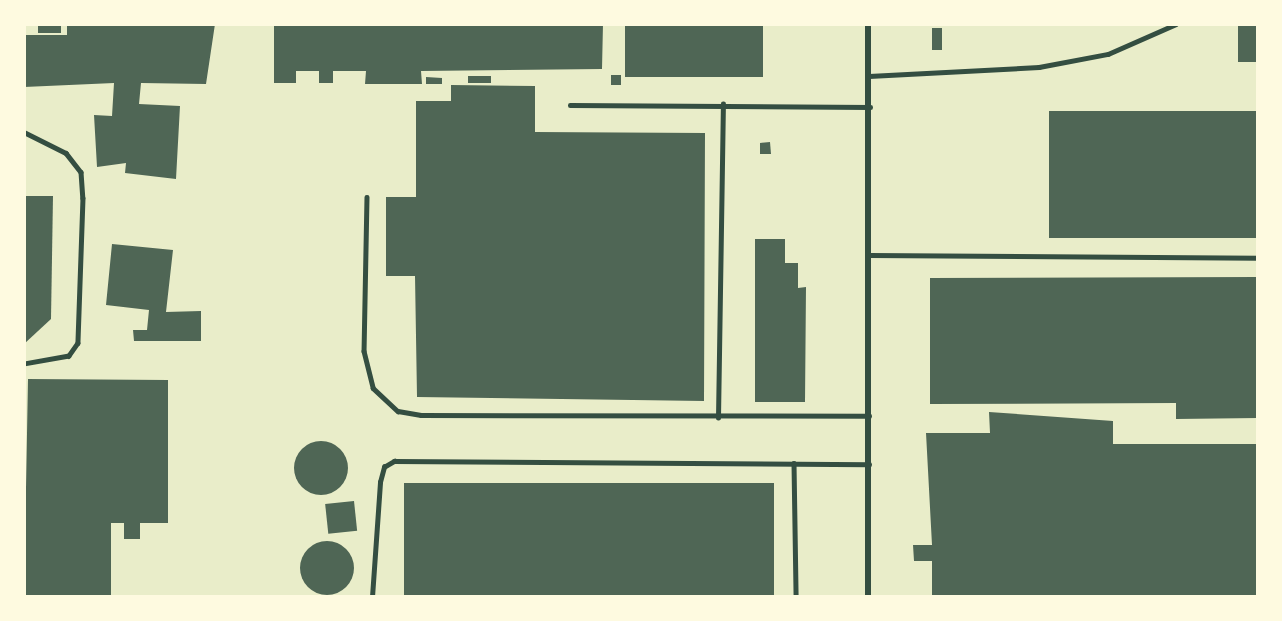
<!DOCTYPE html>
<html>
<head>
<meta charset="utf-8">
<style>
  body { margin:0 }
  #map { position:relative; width:1282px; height:621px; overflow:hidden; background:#e9edc9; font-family:"IBM Plex Serif",serif }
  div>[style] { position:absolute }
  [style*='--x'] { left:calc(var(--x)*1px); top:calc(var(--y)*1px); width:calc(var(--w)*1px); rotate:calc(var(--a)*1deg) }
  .building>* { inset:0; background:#4f6655; transform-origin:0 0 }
  .round { border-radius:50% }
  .service>* { height:4.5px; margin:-2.25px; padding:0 2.25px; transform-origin:2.25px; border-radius:2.25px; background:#344e41 }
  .minor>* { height:6px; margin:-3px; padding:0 3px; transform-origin:3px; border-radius:3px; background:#344e41 }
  span { translate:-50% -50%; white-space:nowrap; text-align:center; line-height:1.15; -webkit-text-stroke:4.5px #fefae0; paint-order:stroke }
  .frame { position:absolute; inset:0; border:26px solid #fefae0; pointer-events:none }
</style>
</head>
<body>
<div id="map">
  <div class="building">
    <i style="left:38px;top:24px;width:23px;height:9px"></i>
    <i style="clip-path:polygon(67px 24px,215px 24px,206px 84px,141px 83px,139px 104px,180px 106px,176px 179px,125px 173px,126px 163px,97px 167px,94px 115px,112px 116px,114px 83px,24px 87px,24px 35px,67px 35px)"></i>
    <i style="clip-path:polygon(274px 24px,603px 24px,602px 69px,421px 71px,422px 84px,365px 84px,366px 71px,333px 71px,333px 83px,319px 83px,319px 71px,296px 71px,296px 83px,274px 83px)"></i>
    <i style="left:625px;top:24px;width:138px;height:53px"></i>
    <i style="left:1238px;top:24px;width:20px;height:38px"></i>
    <i style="left:932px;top:28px;width:10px;height:22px"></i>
    <i style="left:611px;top:75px;width:10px;height:10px"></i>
    <i style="left:468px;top:76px;width:23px;height:7px"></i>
    <i style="clip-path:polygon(426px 77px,442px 78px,442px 84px,426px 84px)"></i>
    <i style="clip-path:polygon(451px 85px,535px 86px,535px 132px,705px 133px,704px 401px,417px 397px,415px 276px,386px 276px,386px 197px,416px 197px,416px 101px,451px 101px)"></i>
    <i style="left:1049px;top:111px;width:209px;height:127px"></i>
    <i style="clip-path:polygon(770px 142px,771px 154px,760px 154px,760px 143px)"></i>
    <i style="clip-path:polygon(24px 196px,53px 196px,51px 319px,24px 344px)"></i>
    <i style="clip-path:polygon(755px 239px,785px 239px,785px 263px,798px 263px,798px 288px,806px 287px,805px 402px,755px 402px)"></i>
    <i style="clip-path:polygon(112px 244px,173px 250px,166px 312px,201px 311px,201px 341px,134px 341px,133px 330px,147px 330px,149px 310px,106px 305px)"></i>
    <i style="clip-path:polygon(1258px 277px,1258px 418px,1176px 419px,1176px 403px,930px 404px,930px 278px)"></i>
    <i style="clip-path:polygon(28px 379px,168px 380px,168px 523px,140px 523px,140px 539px,124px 539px,124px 523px,111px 523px,111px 597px,24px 597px)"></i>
    <i style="clip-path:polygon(989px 412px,1113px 421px,1113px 444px,1258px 444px,1258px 597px,932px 597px,932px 561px,914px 561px,913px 545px,932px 545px,926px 433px,990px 433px)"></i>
    <i class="round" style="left:294px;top:441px;width:54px;height:54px"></i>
    <i style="left:404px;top:483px;width:370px;height:114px"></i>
    <i style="left:354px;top:501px;width:30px;height:29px;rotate:84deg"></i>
    <i class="round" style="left:300px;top:541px;width:54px;height:54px"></i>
  </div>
  <div class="service">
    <i style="--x:869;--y:76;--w:170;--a:-3"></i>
    <i style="--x:1039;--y:67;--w:70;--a:-10.7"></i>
    <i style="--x:1108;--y:54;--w:74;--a:-23.8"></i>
    <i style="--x:570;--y:105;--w:300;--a:0.4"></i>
    <i style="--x:24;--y:132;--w:47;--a:26.6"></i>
    <i style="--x:66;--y:153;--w:24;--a:52"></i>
    <i style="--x:81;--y:172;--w:26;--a:86"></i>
    <i style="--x:83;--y:198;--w:145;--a:92"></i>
    <i style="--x:78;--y:343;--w:16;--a:125"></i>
    <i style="--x:69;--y:356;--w:46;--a:169.9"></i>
    <i style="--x:367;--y:197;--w:154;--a:91.1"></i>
    <i style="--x:364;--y:351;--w:38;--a:76"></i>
    <i style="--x:373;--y:388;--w:34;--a:43"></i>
    <i style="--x:398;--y:411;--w:23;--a:10"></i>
    <i style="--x:421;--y:415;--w:448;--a:0.1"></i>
    <i style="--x:869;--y:255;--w:389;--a:0.4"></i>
    <i style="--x:718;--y:418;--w:314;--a:-89.1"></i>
    <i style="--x:794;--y:463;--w:134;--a:89.1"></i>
    <i style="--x:372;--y:597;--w:115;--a:-86"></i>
    <i style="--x:380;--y:482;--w:16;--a:-75"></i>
    <i style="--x:384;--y:467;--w:12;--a:-31"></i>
    <i style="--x:394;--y:461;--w:475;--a:0.4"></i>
  </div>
  <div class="minor">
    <i style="--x:868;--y:597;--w:573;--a:-90"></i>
  </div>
  <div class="frame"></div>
</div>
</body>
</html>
